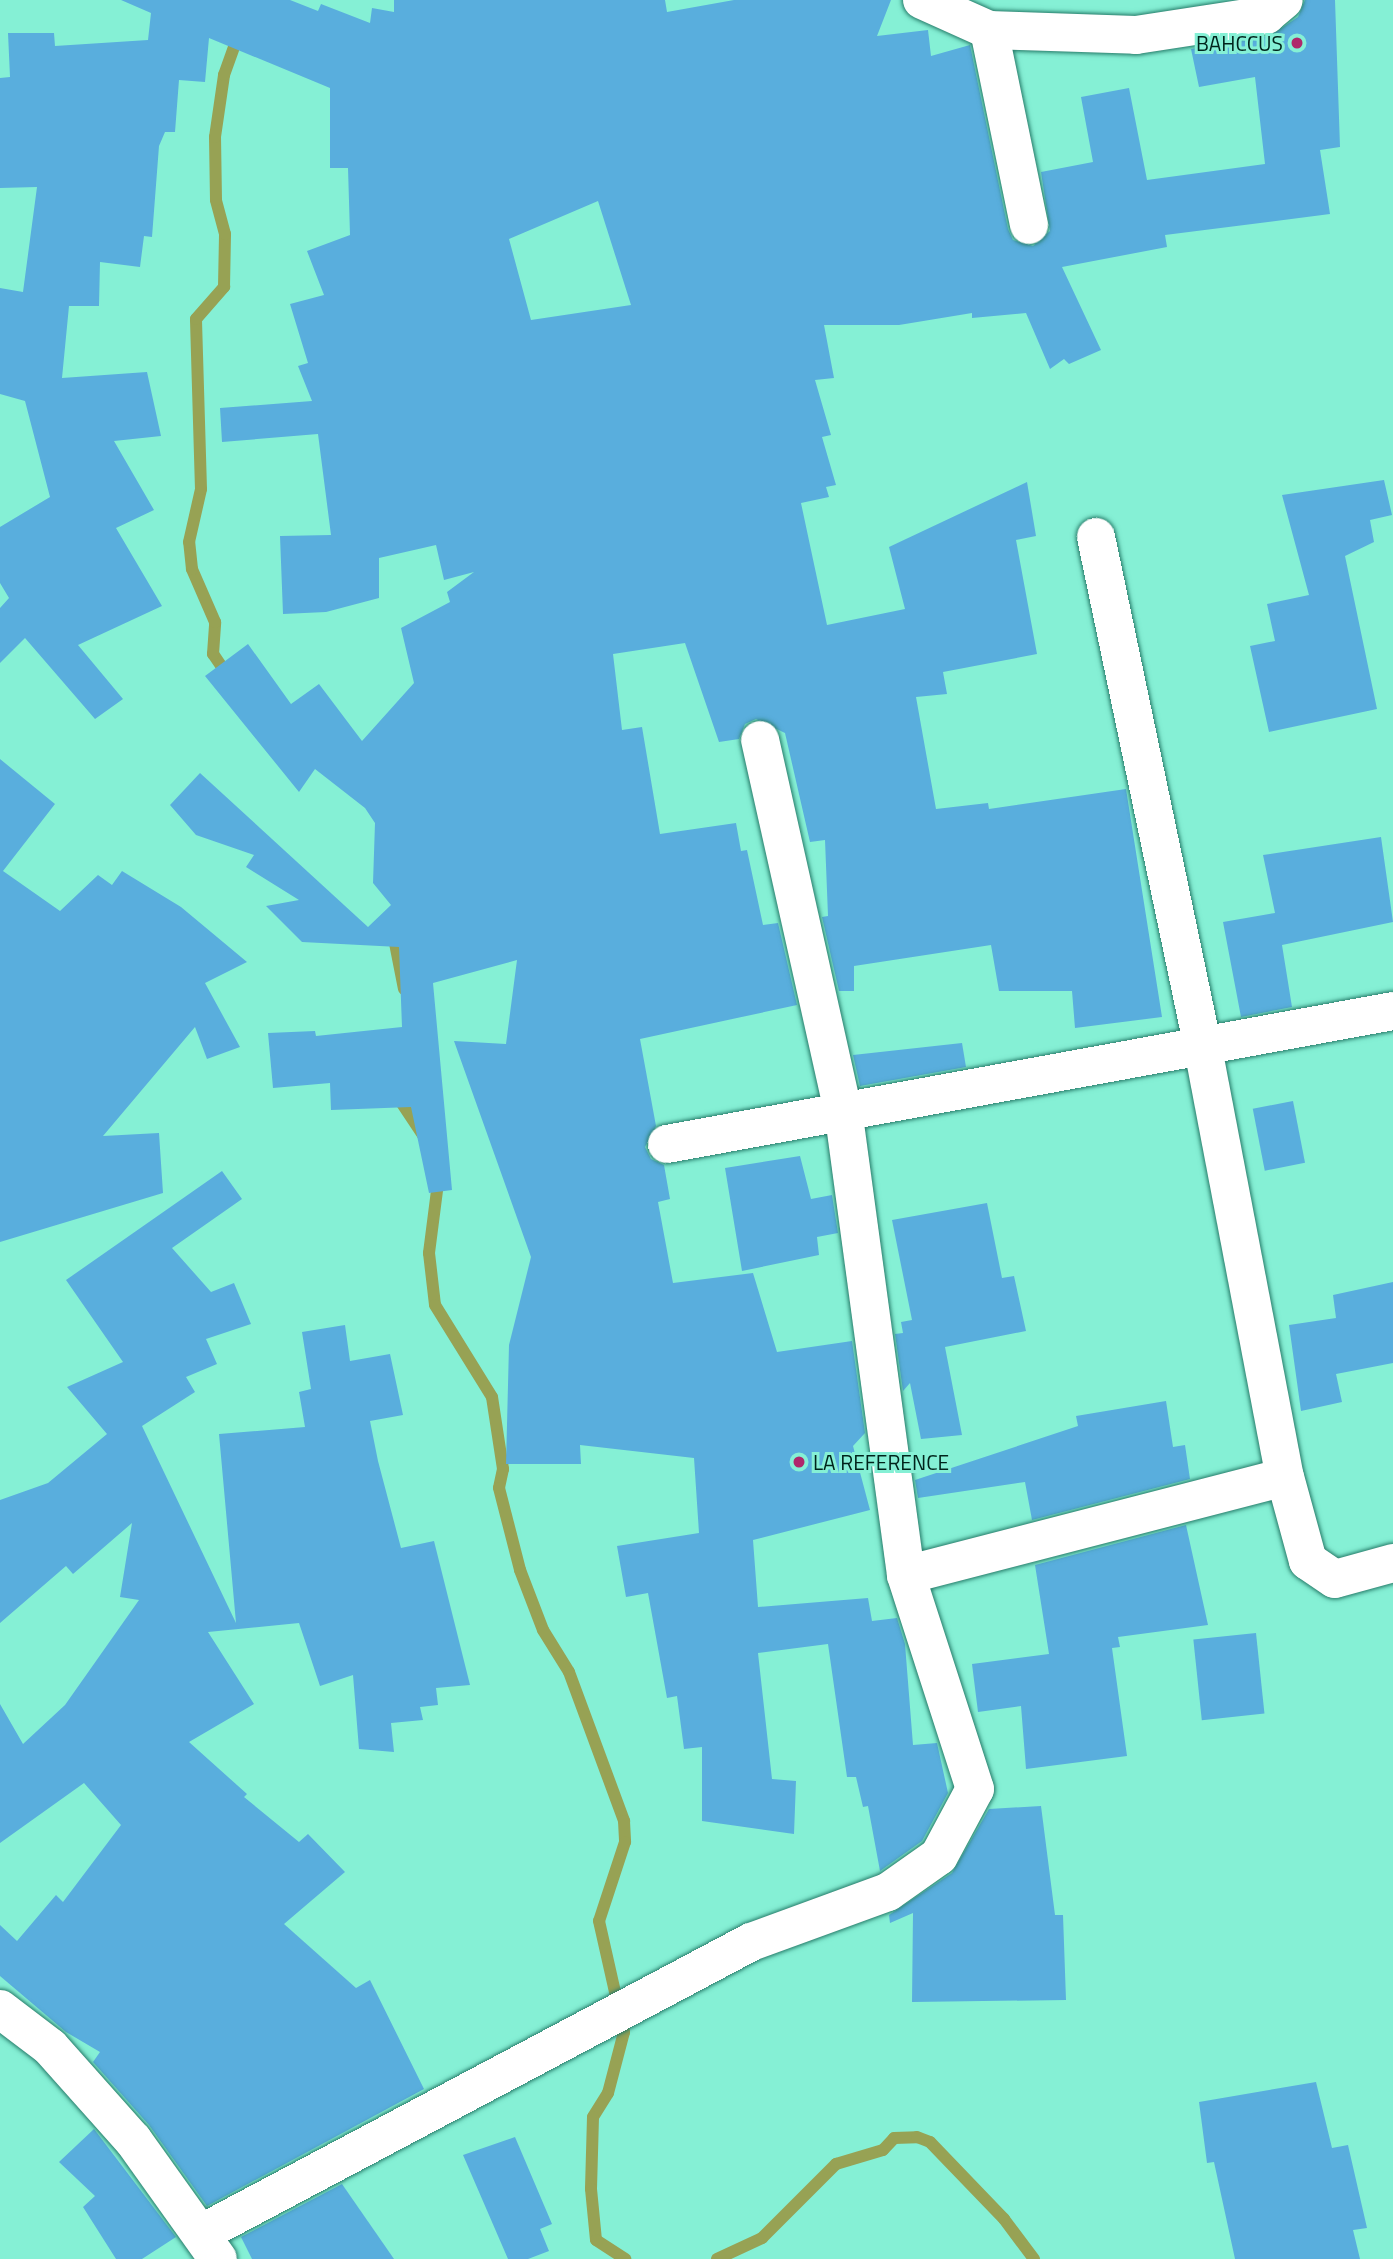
<!DOCTYPE html>
<html>
<head>
<meta charset="utf-8">
<style>
  body { margin:0 }
  #map { position:relative; width:1393px; height:2259px; overflow:hidden; background:#85f0d5; font-family:"Titillium Web",sans-serif }
  div>[style] { position:absolute }
  [style*='--x'] { left:calc(var(--x)*1px); top:calc(var(--y)*1px); width:calc(var(--w)*1px); rotate:calc(var(--a)*1deg) }
  .stream>* { height:12px; margin:-6px; padding:0 6px; transform-origin:6px; border-radius:6px; background:#97a254 }
  .building>* { inset:0; background:#59aedd; transform-origin:0 0 }
  .roads { filter:drop-shadow(0 0 2px #277c6a) drop-shadow(0 0 2px #277c6a) }
  .minor>* { height:38px; margin:-19px; padding:0 19px; transform-origin:19px; border-radius:19px; background:#fff }
  .dots>* { width:19px; height:19px; translate:-50% -50%; box-sizing:border-box; border:4px solid #85f0d5; border-radius:50% }
  span { translate:-50% -50%; white-space:nowrap; text-align:center; line-height:1.15; -webkit-text-stroke:6px #85f0d5; paint-order:stroke }
  .poi-label { font-size:21px; color:#00231b }
  .right { translate:-100% -50%; text-align:right }
  .left { translate:0 -50%; text-align:left }
</style>
</head>
<body>
<div id="map">
  <div class="stream">
    <i style="--x:228;--y:676;--w:27;--a:-124"></i>
    <i style="--x:213;--y:654;--w:32;--a:-86"></i>
    <i style="--x:215;--y:622;--w:58;--a:-113.5"></i>
    <i style="--x:192;--y:569;--w:27;--a:-96"></i>
    <i style="--x:189;--y:542;--w:54;--a:-77.2"></i>
    <i style="--x:201;--y:489;--w:170;--a:-91.7"></i>
    <i style="--x:196;--y:319;--w:43;--a:-48.8"></i>
    <i style="--x:224;--y:287;--w:53;--a:-88.9"></i>
    <i style="--x:225;--y:234;--w:35;--a:-105"></i>
    <i style="--x:216;--y:200;--w:63;--a:-90.9"></i>
    <i style="--x:215;--y:137;--w:63;--a:-81.7"></i>
    <i style="--x:224;--y:75;--w:45;--a:-70.3"></i>
    <i style="--x:393;--y:933;--w:57;--a:78.9"></i>
    <i style="--x:395;--y:1093;--w:50;--a:56.3"></i>
    <i style="--x:439;--y:1175;--w:79;--a:97.3"></i>
    <i style="--x:429;--y:1253;--w:52;--a:83.4"></i>
    <i style="--x:435;--y:1305;--w:108;--a:58.2"></i>
    <i style="--x:492;--y:1397;--w:73;--a:81.3"></i>
    <i style="--x:503;--y:1469;--w:19;--a:102"></i>
    <i style="--x:499;--y:1488;--w:85;--a:75.6"></i>
    <i style="--x:520;--y:1570;--w:64;--a:69"></i>
    <i style="--x:543;--y:1630;--w:49;--a:58.2"></i>
    <i style="--x:569;--y:1672;--w:159;--a:69.7"></i>
    <i style="--x:624;--y:1821;--w:21;--a:87"></i>
    <i style="--x:625;--y:1842;--w:83;--a:108.2"></i>
    <i style="--x:599;--y:1921;--w:114;--a:77.3"></i>
    <i style="--x:624;--y:2032;--w:63;--a:104.7"></i>
    <i style="--x:608;--y:2093;--w:28;--a:122"></i>
    <i style="--x:593;--y:2117;--w:72;--a:91.6"></i>
    <i style="--x:591;--y:2189;--w:51;--a:84.4"></i>
    <i style="--x:596;--y:2240;--w:35;--a:33"></i>
    <i style="--x:717;--y:2259;--w:50;--a:-25"></i>
    <i style="--x:762;--y:2238;--w:105;--a:-45"></i>
    <i style="--x:836;--y:2164;--w:49;--a:-16.6"></i>
    <i style="--x:883;--y:2150;--w:16;--a:-47"></i>
    <i style="--x:894;--y:2138;--w:23;--a:-2"></i>
    <i style="--x:917;--y:2137;--w:14;--a:21"></i>
    <i style="--x:930;--y:2142;--w:107;--a:46.1"></i>
    <i style="--x:1004;--y:2219;--w:50;--a:53.1"></i>
  </div>
  <div class="building">
    <i style="clip-path:polygon(evenodd,121px 0,290px 0,318px 11px,321px 4px,370px 23px,372px 8px,394px 12px,394px 0,665px 0,667px 12px,734px 0,891px 0,877px 36px,928px 30px,931px 56px,970px 45px,1008px 229px,1013px 240px,1033px 246px,1050px 231px,1041px 172px,1093px 162px,1081px 97px,1129px 88px,1147px 180px,1265px 164px,1255px 77px,1199px 87px,1191px 49px,1270px 36px,1298px 17px,1305px 0,1335px 0,1340px 147px,1320px 150px,1330px 214px,1165px 235px,1167px 247px,1062px 267px,1101px 350px,1069px 364px,1064px 359px,1050px 369px,1026px 313px,972px 318px,972px 313px,899px 325px,824px 325px,834px 378px,815px 380px,831px 435px,822px 437px,836px 485px,826px 487px,829px 497px,801px 503px,827px 625px,905px 609px,889px 547px,1027px 482px,1036px 536px,1016px 540px,1037px 654px,943px 672px,947px 694px,916px 697px,936px 809px,988px 803px,989px 809px,1126px 789px,1162px 1017px,1075px 1028px,1072px 991px,999px 991px,991px 945px,854px 966px,854px 991px,839px 991px,822px 917px,828px 916px,825px 840px,810px 842px,785px 733px,756px 719px,745px 724px,739px 739px,719px 742px,685px 643px,613px 654px,622px 730px,642px 727px,660px 834px,736px 823px,741px 851px,747px 850px,763px 925px,778px 923px,797px 1005px,640px 1039px,656px 1126px,645px 1147px,651px 1159px,664px 1165px,670px 1199px,658px 1202px,673px 1283px,753px 1273px,777px 1352px,852px 1341px,865px 1433px,853px 1446px,870px 1510px,753px 1540px,758px 1607px,868px 1598px,872px 1621px,897px 1618px,905px 1644px,913px 1745px,937px 1743px,948px 1793px,922px 1841px,880px 1871px,868px 1806px,863px 1807px,856px 1777px,847px 1777px,828px 1644px,758px 1653px,772px 1779px,796px 1781px,794px 1834px,702px 1821px,702px 1747px,684px 1749px,677px 1696px,667px 1698px,648px 1593px,626px 1597px,617px 1546px,699px 1533px,694px 1458px,580px 1445px,581px 1464px,506px 1464px,509px 1345px,531px 1257px,454px 1041px,506px 1044px,517px 960px,433px 983px,452px 1190px,429px 1193px,411px 1107px,331px 1110px,330px 1083px,273px 1088px,268px 1033px,315px 1031px,316px 1036px,402px 1027px,399px 947px,302px 942px,266px 906px,299px 900px,246px 867px,254px 855px,196px 835px,170px 805px,200px 773px,368px 927px,391px 905px,373px 883px,375px 823px,365px 808px,315px 769px,299px 792px,205px 676px,248px 644px,291px 704px,319px 684px,362px 741px,414px 683px,401px 628px,450px 602px,447px 592px,474px 572px,444px 580px,436px 545px,379px 558px,379px 598px,326px 612px,283px 614px,280px 536px,331px 535px,318px 434px,222px 442px,220px 408px,312px 401px,298px 366px,308px 363px,290px 304px,324px 295px,307px 251px,350px 235px,348px 168px,330px 168px,330px 88px,209px 38px,205px 82px,179px 80px,175px 132px,165px 132px,159px 146px,152px 237px,144px 236px,140px 267px,100px 262px,99px 306px,69px 306px,62px 378px,147px 372px,161px 436px,114px 441px,154px 510px,116px 528px,162px 606px,78px 645px,123px 699px,95px 719px,25px 638px,0 663px,0 608px,9px 598px,0 583px,0 527px,50px 497px,25px 401px,0 394px,0 288px,23px 292px,37px 187px,0 188px,0 78px,10px 77px,8px 33px,54px 33px,55px 46px,148px 40px,151px 13px,121px 0,598px 201px,631px 305px,531px 320px,509px 239px,598px 201px)"></i>
    <i style="clip-path:polygon(1384px 480px,1392px 515px,1370px 520px,1374px 542px,1345px 556px,1377px 709px,1269px 732px,1250px 646px,1275px 641px,1267px 604px,1309px 595px,1282px 495px)"></i>
    <i style="clip-path:polygon(0 759px,55px 804px,3px 871px,60px 911px,98px 875px,112px 885px,122px 871px,181px 907px,247px 962px,205px 983px,240px 1047px,207px 1059px,195px 1027px,103px 1136px,159px 1133px,163px 1193px,0 1242px)"></i>
    <i style="clip-path:polygon(1381px 837px,1393px 922px,1282px 945px,1292px 1007px,1241px 1017px,1223px 922px,1275px 913px,1263px 855px)"></i>
    <i style="clip-path:polygon(962px 1043px,966px 1067px,860px 1086px,853px 1055px)"></i>
    <i style="left:1293px;top:1101px;width:63px;height:41px;rotate:79deg"></i>
    <i style="clip-path:polygon(800px 1156px,811px 1199px,832px 1195px,838px 1233px,817px 1237px,819px 1255px,742px 1271px,725px 1168px)"></i>
    <i style="clip-path:polygon(222px 1171px,242px 1199px,172px 1248px,211px 1292px,234px 1283px,251px 1324px,206px 1339px,217px 1364px,186px 1377px,195px 1392px,142px 1426px,236px 1623px,219px 1434px,305px 1427px,299px 1392px,311px 1389px,302px 1332px,345px 1325px,350px 1361px,390px 1354px,403px 1415px,370px 1421px,378px 1461px,401px 1548px,434px 1541px,470px 1685px,436px 1688px,438px 1705px,420px 1707px,423px 1720px,391px 1723px,394px 1752px,359px 1749px,353px 1675px,320px 1686px,299px 1623px,208px 1632px,254px 1704px,189px 1742px,247px 1794px,244px 1797px,299px 1842px,308px 1834px,345px 1872px,284px 1924px,356px 1988px,370px 1980px,424px 2089px,207px 2206px,149px 2125px,93px 2062px,100px 2052px,66px 2032px,0 1976px,0 1925px,17px 1941px,56px 1895px,63px 1902px,121px 1825px,84px 1783px,0 1843px,0 1704px,23px 1744px,65px 1705px,139px 1600px,120px 1597px,132px 1523px,73px 1574px,66px 1566px,0 1623px,0 1500px,48px 1483px,107px 1434px,67px 1387px,123px 1362px,66px 1280px)"></i>
    <i style="clip-path:polygon(987px 1203px,1002px 1278px,1014px 1276px,1026px 1331px,945px 1347px,962px 1435px,921px 1439px,910px 1383px,903px 1391px,895px 1334px,903px 1333px,901px 1322px,912px 1320px,892px 1220px)"></i>
    <i style="clip-path:polygon(1393px 1282px,1393px 1363px,1336px 1374px,1342px 1402px,1301px 1411px,1289px 1325px,1336px 1318px,1333px 1295px)"></i>
    <i style="clip-path:polygon(1166px 1401px,1173px 1447px,1185px 1445px,1190px 1479px,1032px 1520px,1025px 1482px,918px 1498px,915px 1480px,1078px 1426px,1076px 1416px)"></i>
    <i style="clip-path:polygon(1186px 1525px,1208px 1625px,1118px 1637px,1120px 1647px,1112px 1648px,1127px 1756px,1026px 1769px,1021px 1706px,978px 1712px,972px 1664px,1049px 1654px,1035px 1565px)"></i>
    <i style="left:1256px;top:1633px;width:81px;height:63px;rotate:84deg"></i>
    <i style="clip-path:polygon(1041px 1806px,1055px 1915px,1063px 1915px,1066px 2000px,912px 2002px,913px 1913px,890px 1923px,889px 1915px,952px 1873px,989px 1809px)"></i>
    <i style="clip-path:polygon(1316px 2082px,1332px 2148px,1348px 2145px,1367px 2228px,1353px 2230px,1360px 2259px,1235px 2259px,1214px 2162px,1207px 2163px,1199px 2102px)"></i>
    <i style="clip-path:polygon(94px 2129px,176px 2237px,142px 2259px,116px 2259px,83px 2207px,95px 2196px,59px 2162px)"></i>
    <i style="clip-path:polygon(515px 2137px,552px 2224px,540px 2229px,549px 2251px,528px 2259px,508px 2259px,463px 2155px)"></i>
    <i style="clip-path:polygon(342px 2184px,394px 2259px,252px 2259px,241px 2237px)"></i>
  </div>
  <div class="roads">
    <div class="minor">
      <i style="--x:922;--y:0;--w:73;--a:24.1"></i>
      <i style="--x:989;--y:30;--w:147;--a:1.9"></i>
      <i style="--x:1136;--y:35;--w:132;--a:-8.7"></i>
      <i style="--x:1266;--y:15;--w:23;--a:-40"></i>
      <i style="--x:989;--y:30;--w:199;--a:78.4"></i>
      <i style="--x:1096;--y:537;--w:517;--a:78.17"></i>
      <i style="--x:1202;--y:1043;--w:442;--a:79.2"></i>
      <i style="--x:1285;--y:1477;--w:87;--a:74.7"></i>
      <i style="--x:1308;--y:1561;--w:32;--a:34"></i>
      <i style="--x:1335;--y:1579;--w:60;--a:-15.4"></i>
      <i style="--x:667;--y:1144;--w:738;--a:-10.38"></i>
      <i style="--x:906;--y:1575;--w:391;--a:-14.5"></i>
      <i style="--x:0;--y:2009;--w:63;--a:37.2"></i>
      <i style="--x:50;--y:2047;--w:125;--a:48.3"></i>
      <i style="--x:133;--y:2140;--w:146;--a:54.5"></i>
      <i style="--x:204;--y:2232;--w:619;--a:-27.93"></i>
      <i style="--x:751;--y:1942;--w:146;--a:-20.1"></i>
      <i style="--x:888;--y:1892;--w:62;--a:-35.2"></i>
      <i style="--x:939;--y:1856;--w:76;--a:-61.8"></i>
      <i style="--x:975;--y:1789;--w:225;--a:-107.9"></i>
      <i style="--x:906;--y:1575;--w:468;--a:-97.7"></i>
      <i style="--x:843;--y:1111;--w:380;--a:-102.6"></i>
    </div>
  </div>
  <div class="dots">
    <i style="left:1297px;top:43px;background:#af286b"></i>
    <i style="left:799px;top:1462px;background:#af286b"></i>
  </div>
  <div class="poi-label">
    <span class="right" style="left:1283px;top:43px">BAHCCUS</span>
    <span class="left" style="left:813px;top:1462px">LA REFERENCE</span>
  </div>
</div>
</body>
</html>
